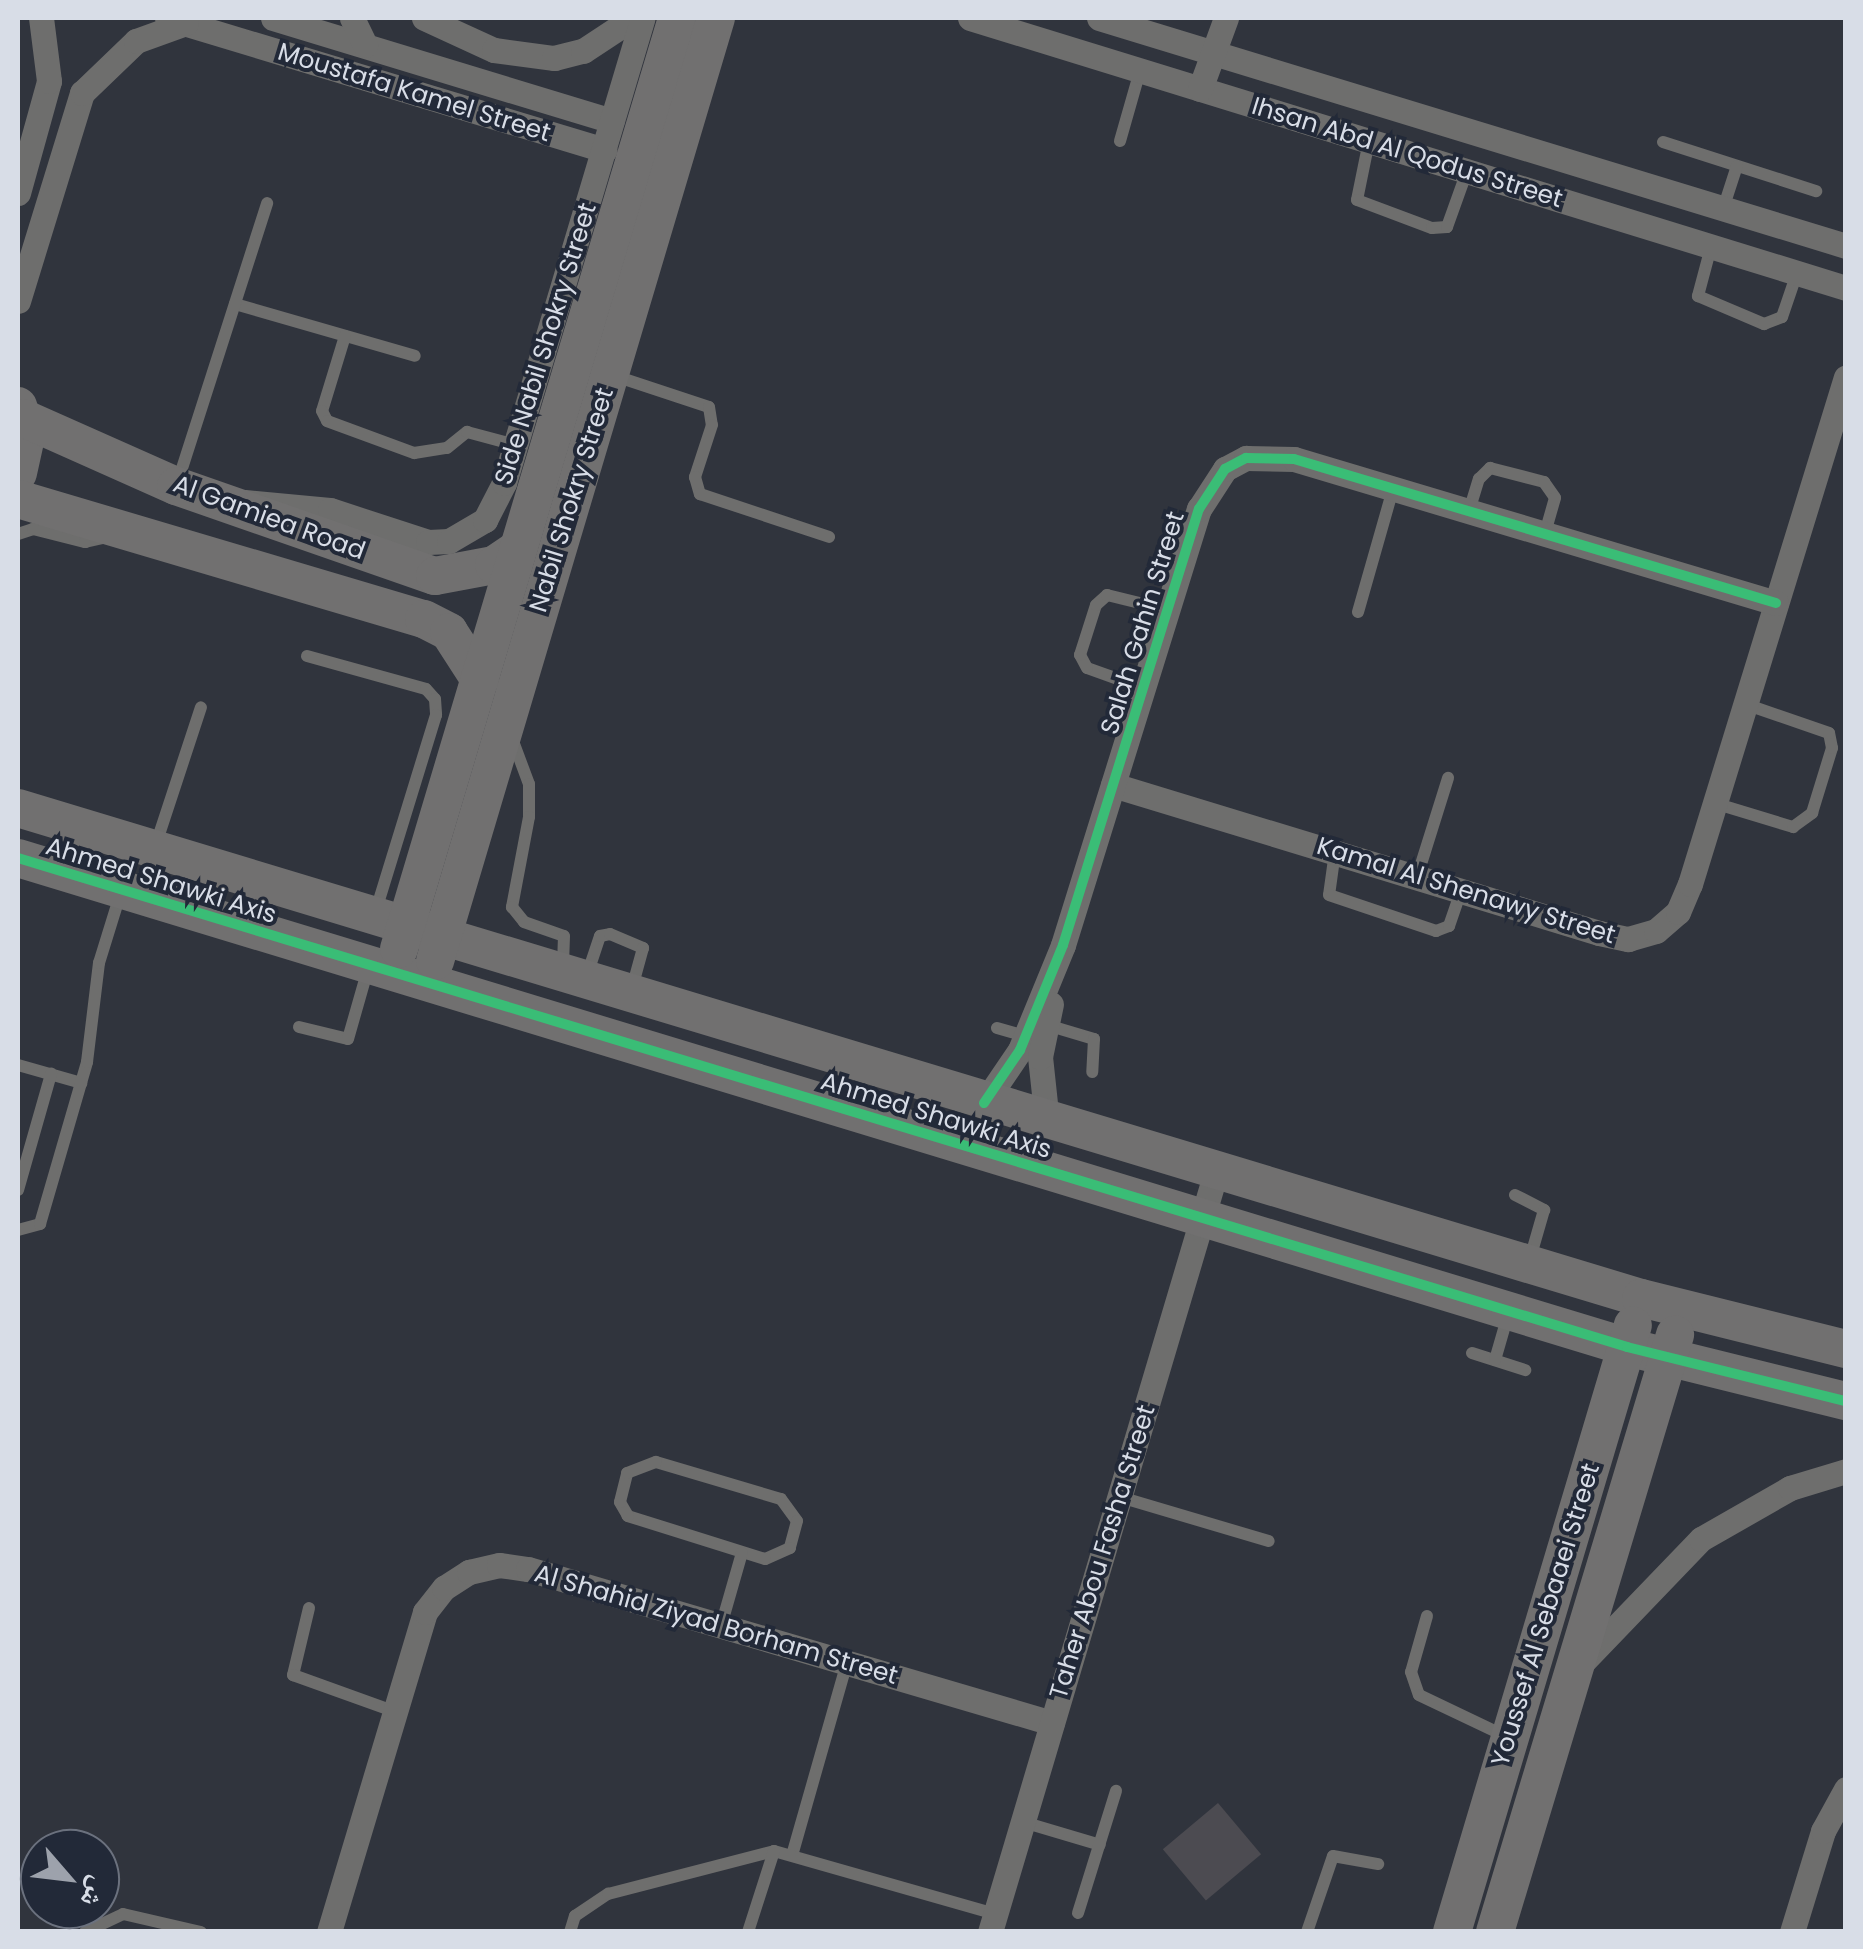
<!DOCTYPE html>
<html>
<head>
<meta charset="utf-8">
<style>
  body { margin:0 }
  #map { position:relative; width:1863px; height:1949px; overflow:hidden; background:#30343d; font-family:Poppins,"Noto Naskh Arabic",sans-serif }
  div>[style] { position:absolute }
  .building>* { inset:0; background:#4c4b51; transform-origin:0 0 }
  .lane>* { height:12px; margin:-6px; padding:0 6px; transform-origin:6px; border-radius:6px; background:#6e6e6d }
  .street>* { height:25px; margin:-12.5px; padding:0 12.5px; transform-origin:12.5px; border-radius:12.5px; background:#6e6e6d }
  .secondary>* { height:38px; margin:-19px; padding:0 19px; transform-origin:19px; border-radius:19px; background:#717070 }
  .cycleway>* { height:10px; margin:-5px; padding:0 5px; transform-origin:5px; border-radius:5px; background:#3abd76 }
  span { translate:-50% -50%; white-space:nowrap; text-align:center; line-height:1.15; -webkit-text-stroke:8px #222938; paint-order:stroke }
  .street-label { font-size:25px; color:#d8dde7 }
  .frame { position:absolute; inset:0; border:20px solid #d8dde7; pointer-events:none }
  .north { position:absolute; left:20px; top:1829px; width:100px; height:100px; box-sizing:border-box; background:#222938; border:2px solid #6b717e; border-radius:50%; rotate:118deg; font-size:28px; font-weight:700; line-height:40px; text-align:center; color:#d8dde7 }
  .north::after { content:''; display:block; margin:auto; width:35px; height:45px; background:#9da2ac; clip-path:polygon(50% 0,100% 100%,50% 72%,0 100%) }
</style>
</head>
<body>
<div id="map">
  <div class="building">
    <i style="left:1218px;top:1803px;width:67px;height:72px;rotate:50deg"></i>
  </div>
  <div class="lane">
    <i style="left:1120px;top:141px;width:73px;rotate:-74.1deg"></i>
    <i style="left:1369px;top:141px;width:60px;rotate:101.5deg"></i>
    <i style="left:1357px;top:200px;width:80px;rotate:20.5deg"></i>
    <i style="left:1432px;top:228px;width:15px;rotate:-4deg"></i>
    <i style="left:1447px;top:227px;width:59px;rotate:-70.3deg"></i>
    <i style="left:1663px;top:142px;width:161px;rotate:17.8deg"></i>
    <i style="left:1723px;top:209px;width:45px;rotate:-72deg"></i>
    <i style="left:1711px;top:247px;width:51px;rotate:104.9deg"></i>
    <i style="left:1698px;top:296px;width:72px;rotate:23deg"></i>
    <i style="left:1764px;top:324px;width:19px;rotate:-21deg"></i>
    <i style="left:1782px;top:317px;width:46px;rotate:-71.2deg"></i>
    <i style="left:235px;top:304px;width:187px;rotate:16.1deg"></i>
    <i style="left:345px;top:336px;width:78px;rotate:107deg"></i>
    <i style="left:322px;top:411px;width:11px;rotate:63deg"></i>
    <i style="left:327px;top:421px;width:93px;rotate:20.2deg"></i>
    <i style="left:414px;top:453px;width:33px;rotate:-9deg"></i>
    <i style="left:447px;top:448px;width:26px;rotate:-39deg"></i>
    <i style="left:467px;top:432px;width:51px;rotate:14.9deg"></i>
    <i style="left:612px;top:375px;width:102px;rotate:18.3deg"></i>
    <i style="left:709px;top:407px;width:18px;rotate:81deg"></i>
    <i style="left:712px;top:425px;width:55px;rotate:108.1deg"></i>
    <i style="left:695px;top:477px;width:18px;rotate:74deg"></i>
    <i style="left:700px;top:494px;width:136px;rotate:18.4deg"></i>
    <i style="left:177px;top:484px;width:295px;rotate:-72.2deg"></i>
    <i style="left:1469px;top:511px;width:34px;rotate:-73deg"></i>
    <i style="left:1479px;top:479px;width:16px;rotate:-45deg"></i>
    <i style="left:1490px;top:468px;width:56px;rotate:14.5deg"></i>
    <i style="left:1544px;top:482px;width:19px;rotate:55deg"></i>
    <i style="left:1555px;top:498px;width:37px;rotate:106deg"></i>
    <i style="left:18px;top:534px;width:16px;rotate:-18deg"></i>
    <i style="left:33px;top:529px;width:54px;rotate:14deg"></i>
    <i style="left:85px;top:542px;width:23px;rotate:-13deg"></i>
    <i style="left:1358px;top:612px;width:128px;rotate:-74.1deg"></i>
    <i style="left:307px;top:656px;width:123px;rotate:15.5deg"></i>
    <i style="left:426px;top:689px;width:13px;rotate:48deg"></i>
    <i style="left:435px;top:699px;width:16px;rotate:86deg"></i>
    <i style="left:436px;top:715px;width:204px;rotate:107.1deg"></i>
    <i style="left:1143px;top:688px;width:59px;rotate:-160.3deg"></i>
    <i style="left:1087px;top:668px;width:15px;rotate:-118deg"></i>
    <i style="left:1080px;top:655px;width:52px;rotate:-72.3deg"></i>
    <i style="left:1096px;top:605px;width:15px;rotate:-42deg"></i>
    <i style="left:1107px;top:595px;width:63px;rotate:13.8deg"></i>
    <i style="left:510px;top:733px;width:54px;rotate:69.6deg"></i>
    <i style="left:529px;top:784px;width:33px;rotate:90deg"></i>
    <i style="left:529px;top:817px;width:92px;rotate:100.7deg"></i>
    <i style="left:512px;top:907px;width:19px;rotate:51deg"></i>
    <i style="left:524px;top:922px;width:42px;rotate:19.3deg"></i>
    <i style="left:564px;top:936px;width:31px;rotate:92deg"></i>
    <i style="left:1714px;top:803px;width:83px;rotate:16.9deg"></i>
    <i style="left:1793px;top:827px;width:24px;rotate:-36deg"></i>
    <i style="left:1812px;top:813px;width:68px;rotate:-72.9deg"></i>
    <i style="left:1832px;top:748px;width:15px;rotate:-101deg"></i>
    <i style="left:1829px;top:733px;width:89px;rotate:-161deg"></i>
    <i style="left:155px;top:847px;width:147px;rotate:-71.8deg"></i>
    <i style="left:1335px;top:852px;width:43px;rotate:97.9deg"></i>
    <i style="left:1329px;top:895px;width:113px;rotate:18.6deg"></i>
    <i style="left:1436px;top:931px;width:14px;rotate:-21deg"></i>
    <i style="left:1449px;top:926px;width:37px;rotate:-71deg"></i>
    <i style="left:1417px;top:877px;width:104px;rotate:-72.6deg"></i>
    <i style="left:587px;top:975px;width:41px;rotate:-71.6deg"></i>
    <i style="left:600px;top:936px;width:10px;rotate:-11deg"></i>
    <i style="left:610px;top:934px;width:36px;rotate:23deg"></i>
    <i style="left:643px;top:948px;width:41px;rotate:105.4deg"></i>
    <i style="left:1047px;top:1025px;width:49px;rotate:16.6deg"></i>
    <i style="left:1094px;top:1039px;width:33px;rotate:93deg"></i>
    <i style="left:299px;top:1027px;width:50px;rotate:13.8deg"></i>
    <i style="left:348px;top:1039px;width:73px;rotate:-74.1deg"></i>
    <i style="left:997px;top:1028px;width:29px;rotate:16deg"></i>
    <i style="left:18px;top:1065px;width:66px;rotate:15.9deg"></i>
    <i style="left:18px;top:1190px;width:121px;rotate:-74.1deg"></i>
    <i style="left:1515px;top:1195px;width:33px;rotate:27deg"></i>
    <i style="left:1544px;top:1210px;width:54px;rotate:106.1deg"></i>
    <i style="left:18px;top:1230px;width:23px;rotate:-15deg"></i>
    <i style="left:40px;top:1224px;width:169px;rotate:-73.8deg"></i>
    <i style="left:87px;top:1062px;width:100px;rotate:-83.1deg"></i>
    <i style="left:99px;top:963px;width:74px;rotate:-72.8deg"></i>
    <i style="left:1472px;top:1353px;width:56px;rotate:17.8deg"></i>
    <i style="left:1495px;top:1360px;width:47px;rotate:-73.9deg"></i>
    <i style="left:656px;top:1462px;width:130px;rotate:16.5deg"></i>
    <i style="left:781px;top:1499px;width:27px;rotate:54deg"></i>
    <i style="left:797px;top:1521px;width:28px;rotate:105deg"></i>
    <i style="left:790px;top:1548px;width:27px;rotate:156deg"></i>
    <i style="left:765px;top:1559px;width:144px;rotate:-162.6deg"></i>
    <i style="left:628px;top:1516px;width:16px;rotate:-120deg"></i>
    <i style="left:620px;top:1502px;width:30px;rotate:-76deg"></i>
    <i style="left:627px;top:1473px;width:31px;rotate:-21deg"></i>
    <i style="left:1120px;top:1497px;width:155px;rotate:16.5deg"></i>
    <i style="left:309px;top:1608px;width:69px;rotate:103.4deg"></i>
    <i style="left:293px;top:1675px;width:109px;rotate:19.8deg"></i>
    <i style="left:1427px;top:1616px;width:58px;rotate:105.9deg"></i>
    <i style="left:1411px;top:1672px;width:24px;rotate:71deg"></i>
    <i style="left:1419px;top:1695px;width:98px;rotate:25.5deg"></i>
    <i style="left:721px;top:1626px;width:76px;rotate:-74deg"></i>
    <i style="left:1023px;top:1822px;width:80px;rotate:16.6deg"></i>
    <i style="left:793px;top:1852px;width:197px;rotate:-74.1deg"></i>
    <i style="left:1078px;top:1913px;width:128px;rotate:-72.7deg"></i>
    <i style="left:85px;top:1932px;width:42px;rotate:-25.3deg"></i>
    <i style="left:123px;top:1914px;width:80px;rotate:13deg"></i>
    <i style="left:570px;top:1932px;width:17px;rotate:-73deg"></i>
    <i style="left:575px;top:1916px;width:40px;rotate:-34deg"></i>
    <i style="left:608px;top:1894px;width:171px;rotate:-14.5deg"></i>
    <i style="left:774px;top:1851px;width:230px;rotate:15.9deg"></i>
    <i style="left:748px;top:1932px;width:85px;rotate:-72.2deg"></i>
    <i style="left:1307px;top:1932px;width:80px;rotate:-71.1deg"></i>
    <i style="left:1333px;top:1856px;width:46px;rotate:10.1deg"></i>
  </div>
  <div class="street">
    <i style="left:167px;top:18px;width:457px;rotate:16.8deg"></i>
    <i style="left:273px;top:18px;width:354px;rotate:16.9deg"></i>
    <i style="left:352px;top:18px;width:30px;rotate:64deg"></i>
    <i style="left:424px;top:18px;width:77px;rotate:24.6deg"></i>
    <i style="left:494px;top:50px;width:61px;rotate:7.6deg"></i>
    <i style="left:554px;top:58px;width:30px;rotate:-14deg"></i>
    <i style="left:583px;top:51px;width:60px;rotate:-33.4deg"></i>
    <i style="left:970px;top:18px;width:917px;rotate:17.13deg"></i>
    <i style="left:1099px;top:18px;width:781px;rotate:16.97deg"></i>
    <i style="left:1200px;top:89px;width:76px;rotate:-69.9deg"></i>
    <i style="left:18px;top:193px;width:116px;rotate:-74.5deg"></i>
    <i style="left:49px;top:81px;width:64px;rotate:-97.2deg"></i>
    <i style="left:18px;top:301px;width:218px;rotate:-72.9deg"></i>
    <i style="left:82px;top:93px;width:75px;rotate:-43.9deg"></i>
    <i style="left:136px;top:41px;width:53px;rotate:-19.8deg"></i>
    <i style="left:245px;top:502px;width:85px;rotate:5.4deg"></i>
    <i style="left:330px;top:510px;width:103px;rotate:18.1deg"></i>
    <i style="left:428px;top:542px;width:21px;rotate:-3deg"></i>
    <i style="left:449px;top:541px;width:42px;rotate:-30.3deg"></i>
    <i style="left:485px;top:520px;width:42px;rotate:-62.8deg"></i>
    <i style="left:504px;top:483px;width:485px;rotate:-73.4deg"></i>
    <i style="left:1113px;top:785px;width:508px;rotate:16.94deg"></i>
    <i style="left:1599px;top:933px;width:30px;rotate:12deg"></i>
    <i style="left:1628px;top:939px;width:29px;rotate:-16deg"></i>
    <i style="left:1656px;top:931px;width:29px;rotate:-41deg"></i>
    <i style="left:1678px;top:912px;width:30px;rotate:-67deg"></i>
    <i style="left:1690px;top:884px;width:530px;rotate:-72.9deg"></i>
    <i style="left:984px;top:1103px;width:64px;rotate:-55.8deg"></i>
    <i style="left:1020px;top:1050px;width:113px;rotate:-67.7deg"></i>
    <i style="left:1063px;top:945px;width:457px;rotate:-72.7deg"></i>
    <i style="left:1199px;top:509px;width:48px;rotate:-57deg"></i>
    <i style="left:1225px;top:469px;width:24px;rotate:-28deg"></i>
    <i style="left:1246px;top:458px;width:48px;rotate:1.2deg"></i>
    <i style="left:1294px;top:459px;width:503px;rotate:16.63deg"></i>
    <i style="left:1047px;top:1122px;width:65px;rotate:-96.1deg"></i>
    <i style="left:1040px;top:1057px;width:54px;rotate:-78.3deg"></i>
    <i style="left:1573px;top:1672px;width:185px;rotate:-46.1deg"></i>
    <i style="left:1701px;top:1539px;width:103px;rotate:-29.8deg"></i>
    <i style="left:1790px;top:1488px;width:59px;rotate:-16.9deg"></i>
    <i style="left:329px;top:1932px;width:334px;rotate:-73.3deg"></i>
    <i style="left:425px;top:1612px;width:31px;rotate:-52deg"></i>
    <i style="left:444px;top:1588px;width:30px;rotate:-33deg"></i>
    <i style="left:469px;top:1572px;width:31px;rotate:-13deg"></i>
    <i style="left:499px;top:1565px;width:29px;rotate:8deg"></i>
    <i style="left:528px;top:1569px;width:546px;rotate:16.38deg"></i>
    <i style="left:990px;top:1932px;width:793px;rotate:-73.44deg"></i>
    <i style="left:1792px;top:1932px;width:106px;rotate:-72.9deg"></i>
    <i style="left:1823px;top:1831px;width:48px;rotate:-61.3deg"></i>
  </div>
  <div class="secondary">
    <i style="left:18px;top:406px;width:28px;rotate:71deg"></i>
    <i style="left:27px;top:432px;width:42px;rotate:102.4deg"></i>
    <i style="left:23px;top:418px;width:167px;rotate:24deg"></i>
    <i style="left:176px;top:486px;width:274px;rotate:19.2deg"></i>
    <i style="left:435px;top:576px;width:60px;rotate:-10.6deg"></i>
    <i style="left:494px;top:565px;width:29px;rotate:-34deg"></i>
    <i style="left:18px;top:499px;width:423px;rotate:16.5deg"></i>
    <i style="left:424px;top:619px;width:28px;rotate:27deg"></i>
    <i style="left:449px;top:632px;width:57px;rotate:57.1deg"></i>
    <i style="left:18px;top:808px;width:1695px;rotate:16.8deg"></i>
    <i style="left:1641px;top:1298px;width:211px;rotate:14deg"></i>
    <i style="left:18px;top:858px;width:1682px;rotate:16.9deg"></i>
    <i style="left:1627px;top:1347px;width:226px;rotate:13.9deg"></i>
    <i style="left:399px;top:949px;width:972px;rotate:-73.37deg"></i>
    <i style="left:435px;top:961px;width:984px;rotate:-73.41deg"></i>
    <i style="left:1452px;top:1932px;width:633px;rotate:-73.4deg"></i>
    <i style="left:1495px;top:1932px;width:624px;rotate:-73.22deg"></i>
  </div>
  <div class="cycleway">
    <i style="left:18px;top:858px;width:1682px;rotate:16.9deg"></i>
    <i style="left:1627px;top:1347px;width:226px;rotate:13.9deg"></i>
    <i style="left:984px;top:1103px;width:64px;rotate:-55.8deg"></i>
    <i style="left:1020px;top:1050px;width:113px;rotate:-67.7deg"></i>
    <i style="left:1063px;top:945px;width:457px;rotate:-72.7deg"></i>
    <i style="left:1199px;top:509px;width:48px;rotate:-57deg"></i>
    <i style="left:1225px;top:469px;width:24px;rotate:-28deg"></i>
    <i style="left:1246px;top:458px;width:48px;rotate:1.2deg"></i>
    <i style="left:1294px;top:459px;width:503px;rotate:16.63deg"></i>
  </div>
  <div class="street-label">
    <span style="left:414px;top:93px;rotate:17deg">Moustafa Kamel Street</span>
    <span style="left:1407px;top:153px;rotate:17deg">Ihsan Abd Al Qodus Street</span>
    <span style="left:546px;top:344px;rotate:-73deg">Side Nabil Shokry Street</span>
    <span style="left:572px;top:500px;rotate:-73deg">Nabil Shokry Street</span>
    <span style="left:269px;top:518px;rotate:20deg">Al Gamiea Road</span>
    <span style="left:1143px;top:623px;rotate:-73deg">Salah Gahin Street</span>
    <span style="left:161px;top:881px;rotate:17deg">Ahmed Shawki Axis</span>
    <span style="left:1466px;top:891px;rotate:17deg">Kamal Al Shenawy Street</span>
    <span style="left:936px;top:1116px;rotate:17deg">Ahmed Shawki Axis</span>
    <span style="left:1103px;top:1552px;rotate:-73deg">Taher Abou Fasha Street</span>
    <span style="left:1546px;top:1615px;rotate:-73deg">Youssef Al Sebaaei Street</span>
    <span style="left:716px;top:1625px;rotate:16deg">Al Shahid Ziyad Borham Street</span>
  </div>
  <div class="frame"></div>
  <div class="north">ش</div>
</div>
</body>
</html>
